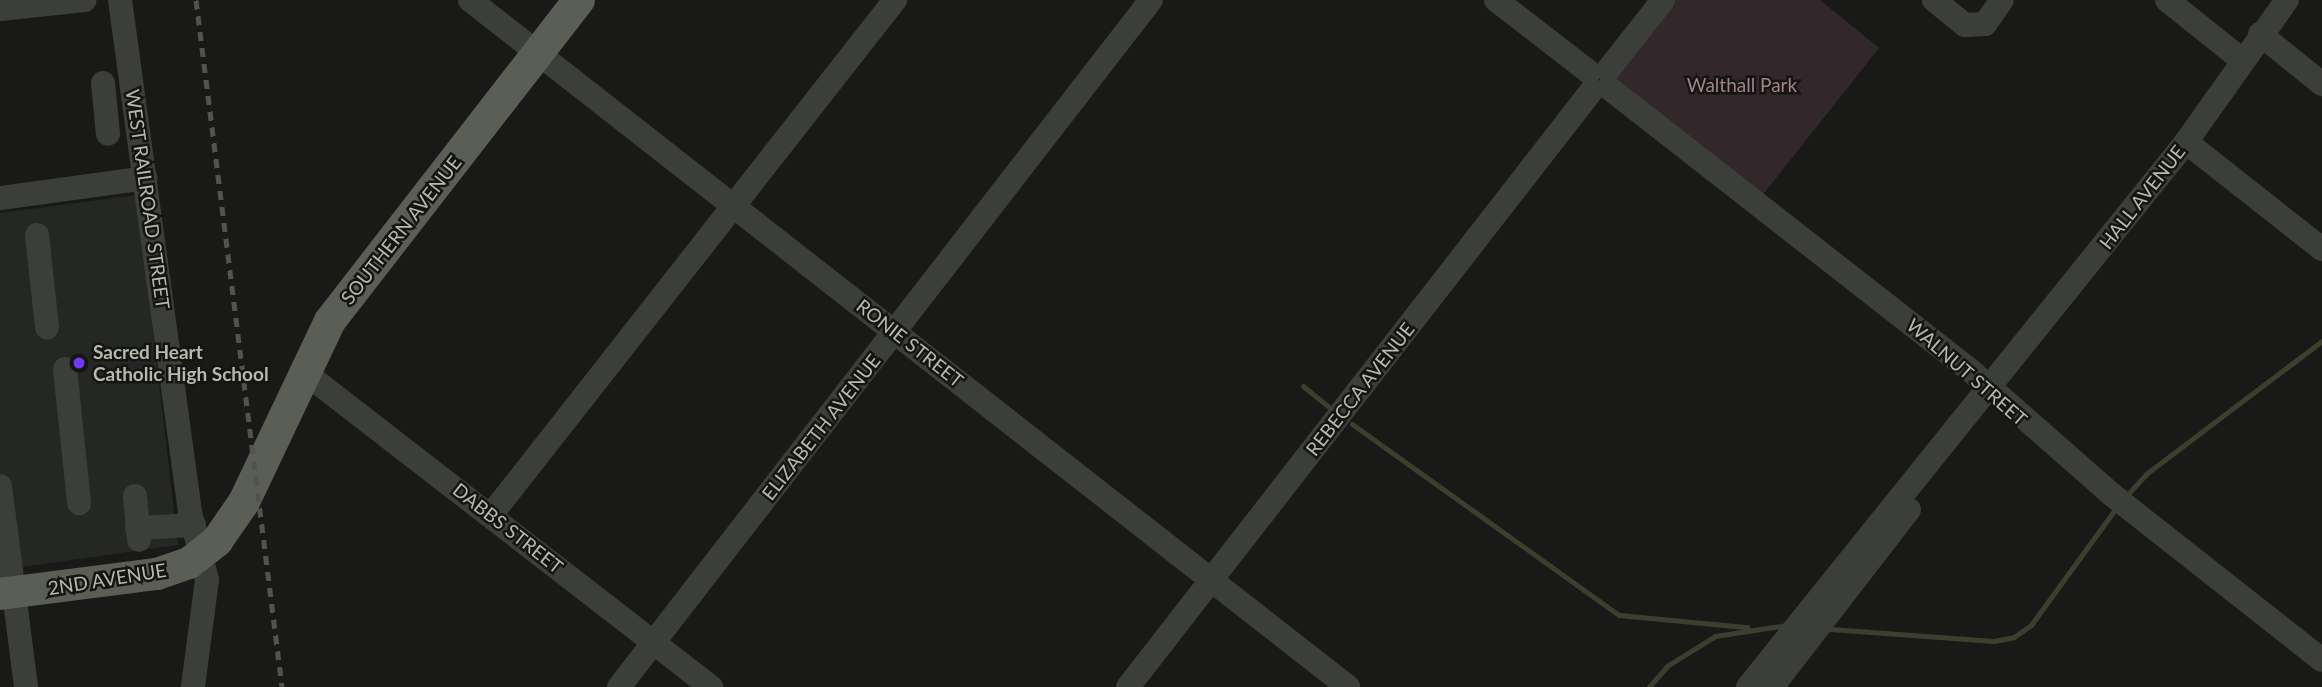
<!DOCTYPE html>
<html>
<head>
<meta charset="utf-8">
<style>
  body { margin:0 }
  #map { position:relative; width:2322px; height:687px; overflow:hidden; background:#191a18; font-family:Lato,sans-serif }
  div>[style] { position:absolute }
  .built>* { inset:0; background:#252724 }
  .green>* { inset:0; background:#32282b }
  .stream>* { height:5px; margin:-2.5px; padding:0 2.5px; transform-origin:2.5px; border-radius:2.5px; background:#3d3f2e }
  .minor>* { height:24px; margin:-12px; padding:0 12px; transform-origin:12px; border-radius:12px; background:#3c3f39 }
  .major>* { height:32px; margin:-16px; padding:0 16px; transform-origin:16px; border-radius:16px; background:#5a5e55 }
  .rail>* { height:5px; margin-top:-2.5px; transform-origin:0; background:repeating-linear-gradient(90deg,#51544c 0 9px,transparent 0 16px) }
  .dots>* { width:19px; height:19px; translate:-50% -50%; box-sizing:border-box; border:4px solid #141513; border-radius:50% }
  span { translate:-50% -50%; white-space:nowrap; text-align:center; line-height:1.15; -webkit-text-stroke:5px #141513; paint-order:stroke }
  .park-label { font-size:19px; color:#a5828c }
  .street-label { font-size:19px; color:#b5baab }
  .poi-label { font-size:19px; color:#b5baab; font-weight:700 }
  .left { translate:0 -50%; text-align:left }
</style>
</head>
<body>
<div id="map">
  <div class="built">
    <i style="clip-path:polygon(137px 195px,178px 545px,0 570px,0 213px)"></i>
  </div>
  <div class="green">
    <i style="clip-path:polygon(1663px 0,1820px 0,1879px 48px,1757px 202px,1609px 88px)"></i>
  </div>
  <div class="stream">
    <i style="left:1303px;top:386px;width:32px;rotate:39deg"></i>
    <i style="left:1352px;top:424px;width:328px;rotate:35.6deg"></i>
    <i style="left:1619px;top:615px;width:129px;rotate:5.4deg"></i>
    <i style="left:2124px;top:498px;width:33px;rotate:-47deg"></i>
    <i style="left:2146px;top:474px;width:221px;rotate:-37.1deg"></i>
    <i style="left:1830px;top:629px;width:164px;rotate:4.2deg"></i>
    <i style="left:1994px;top:641px;width:20px;rotate:-11deg"></i>
    <i style="left:2014px;top:637px;width:21px;rotate:-35deg"></i>
    <i style="left:2031px;top:625px;width:145px;rotate:-54deg"></i>
    <i style="left:1649px;top:687px;width:28px;rotate:-49deg"></i>
    <i style="left:1667px;top:666px;width:57px;rotate:-32deg"></i>
    <i style="left:1715px;top:636px;width:73px;rotate:-8.7deg"></i>
  </div>
  <div class="minor">
    <i style="left:120px;top:0;width:517px;rotate:82.21deg"></i>
    <i style="left:190px;top:512px;width:70px;rotate:76deg"></i>
    <i style="left:207px;top:580px;width:108px;rotate:97.5deg"></i>
    <i style="left:470px;top:0;width:1115px;rotate:38.04deg"></i>
    <i style="left:1496px;top:0;width:118px;rotate:37.7deg"></i>
    <i style="left:1934px;top:0;width:40px;rotate:39deg"></i>
    <i style="left:1965px;top:25px;width:20px;rotate:-3deg"></i>
    <i style="left:1985px;top:24px;width:29px;rotate:-55deg"></i>
    <i style="left:2167px;top:0;width:95px;rotate:38.6deg"></i>
    <i style="left:0;top:9px;width:85px;rotate:-6deg"></i>
    <i style="left:2260px;top:34px;width:80px;rotate:38.9deg"></i>
    <i style="left:1608px;top:70px;width:89px;rotate:-51.8deg"></i>
    <i style="left:103px;top:83px;width:51px;rotate:84.4deg"></i>
    <i style="left:1609px;top:88px;width:458px;rotate:38deg"></i>
    <i style="left:1970px;top:370px;width:188px;rotate:41.3deg"></i>
    <i style="left:2111px;top:494px;width:268px;rotate:38.2deg"></i>
    <i style="left:2186px;top:142px;width:173px;rotate:38.2deg"></i>
    <i style="left:0;top:198px;width:147px;rotate:-7.8deg"></i>
    <i style="left:37px;top:235px;width:93px;rotate:83.8deg"></i>
    <i style="left:65px;top:369px;width:135px;rotate:84deg"></i>
    <i style="left:304px;top:372px;width:515px;rotate:37.74deg"></i>
    <i style="left:0;top:486px;width:203px;rotate:82.6deg"></i>
    <i style="left:135px;top:496px;width:44px;rotate:84.8deg"></i>
    <i style="left:491px;top:515px;width:655px;rotate:-51.89deg"></i>
    <i style="left:137px;top:528px;width:57px;rotate:-3deg"></i>
    <i style="left:619px;top:687px;width:869px;rotate:-52.25deg"></i>
    <i style="left:1128px;top:687px;width:756px;rotate:-52.14deg"></i>
    <i style="left:1748px;top:687px;width:699px;rotate:-51.21deg"></i>
    <i style="left:2186px;top:142px;width:174px;rotate:-54.6deg"></i>
    <i style="left:1772px;top:687px;width:224px;rotate:-52.3deg"></i>
  </div>
  <div class="major">
    <i style="left:0;top:594px;width:158px;rotate:-7.3deg"></i>
    <i style="left:157px;top:574px;width:34px;rotate:-19deg"></i>
    <i style="left:189px;top:563px;width:36px;rotate:-38deg"></i>
    <i style="left:217px;top:541px;width:47px;rotate:-55.3deg"></i>
    <i style="left:244px;top:502px;width:200px;rotate:-64.6deg"></i>
    <i style="left:330px;top:321px;width:406px;rotate:-52.2deg"></i>
  </div>
  <div class="rail">
    <i style="left:196px;top:0;width:692px;rotate:82.86deg"></i>
  </div>
  <div class="dots">
    <i style="left:79px;top:363px;background:#7239f2"></i>
  </div>
  <div class="park-label">
    <span style="left:1742px;top:85px">Walthall Park</span>
  </div>
  <div class="street-label">
    <span style="left:2142px;top:197px;rotate:-52deg">HALL AVENUE</span>
    <span style="left:148px;top:199px;rotate:82deg">WEST RAILROAD STREET</span>
    <span style="left:401px;top:230px;rotate:-52deg">SOUTHERN AVENUE</span>
    <span style="left:910px;top:343px;rotate:38deg">RONIE STREET</span>
    <span style="left:1967px;top:372px;rotate:41deg">WALNUT STREET</span>
    <span style="left:1360px;top:389px;rotate:-52deg">REBECCA AVENUE</span>
    <span style="left:821px;top:427px;rotate:-52deg">ELIZABETH AVENUE</span>
    <span style="left:508px;top:528px;rotate:38deg">DABBS STREET</span>
    <span style="left:107px;top:579px;rotate:-9deg">2ND AVENUE</span>
  </div>
  <div class="poi-label">
    <span class="left" style="left:93px;top:363px">Sacred Heart<br>Catholic High School</span>
  </div>
</div>
</body>
</html>
